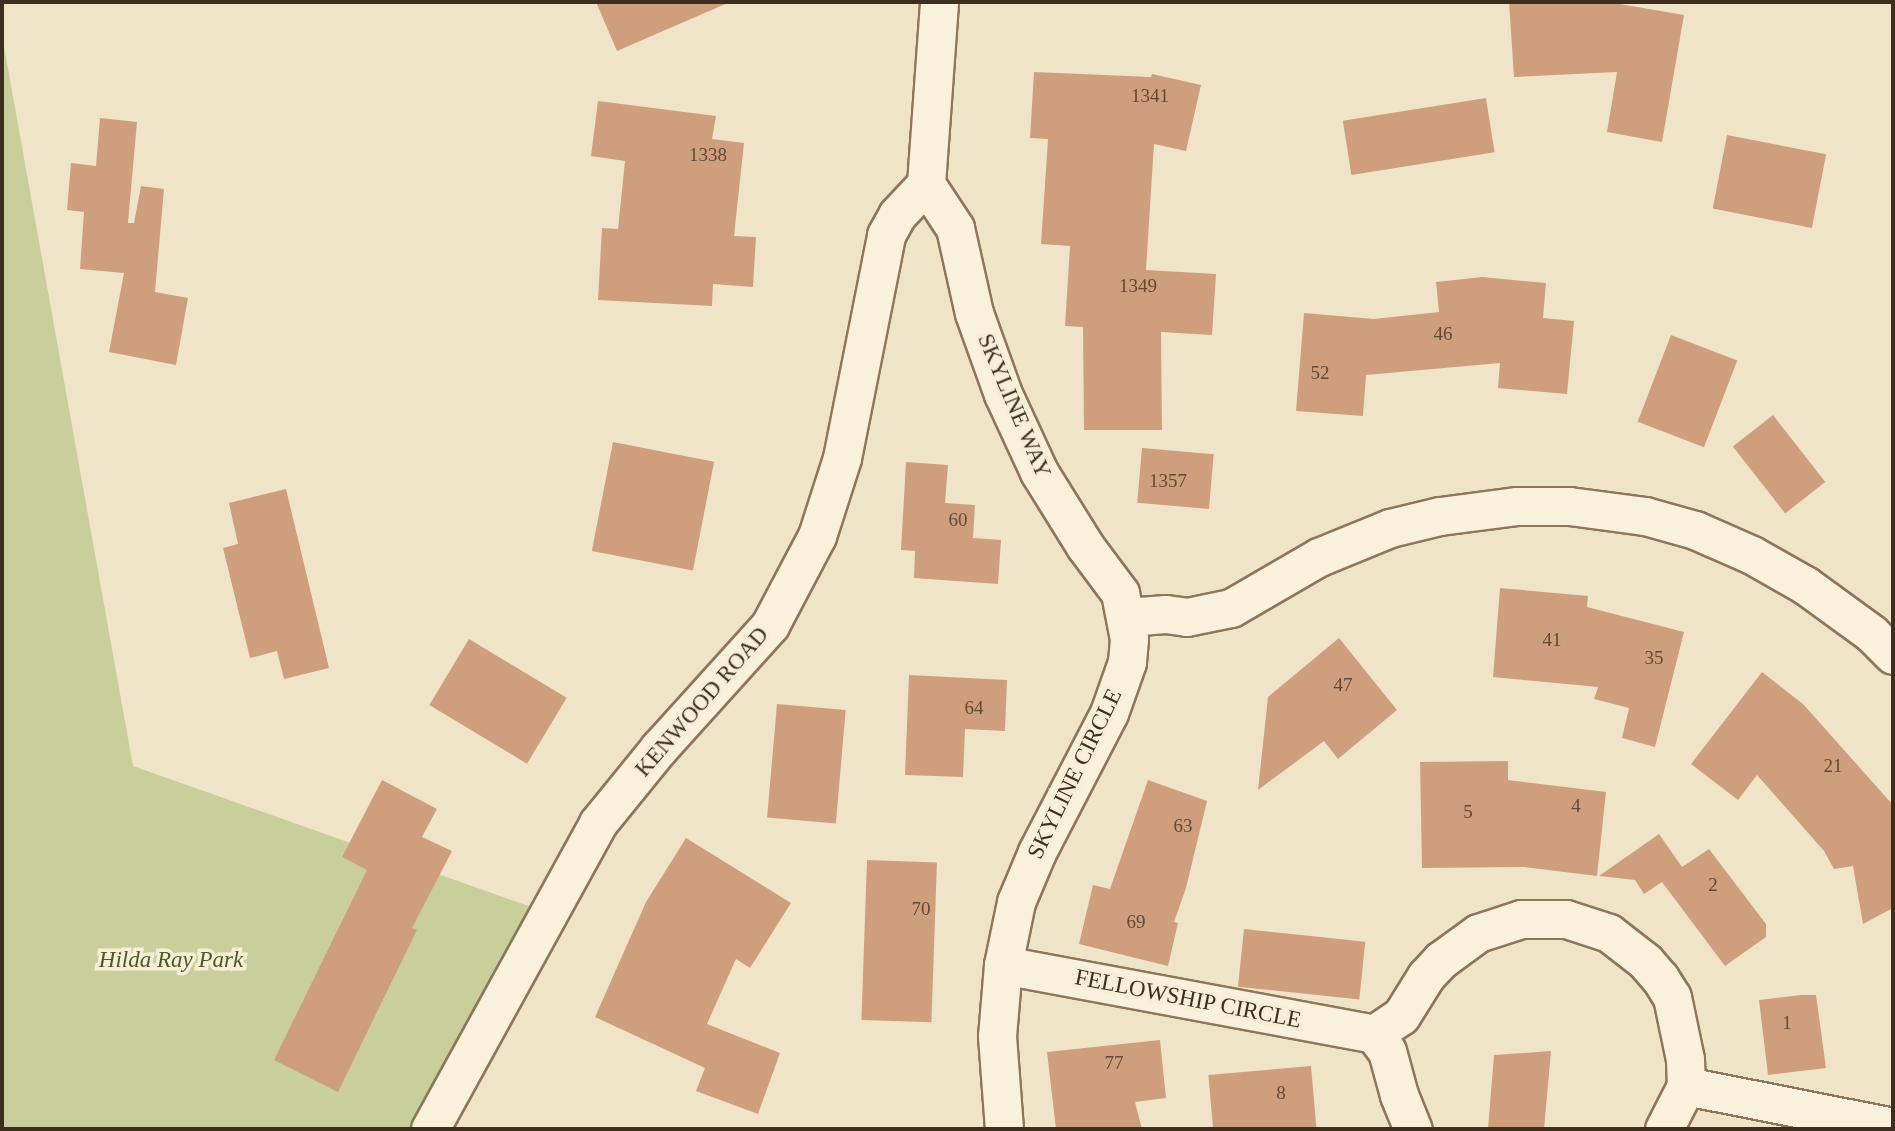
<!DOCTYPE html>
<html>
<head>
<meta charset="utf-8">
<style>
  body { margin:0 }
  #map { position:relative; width:1895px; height:1131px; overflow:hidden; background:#f0e4c8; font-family:Georgia,serif }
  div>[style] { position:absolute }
  .green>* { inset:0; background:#c9cf9b }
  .building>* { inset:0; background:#cf9f7d; transform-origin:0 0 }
  .roads { filter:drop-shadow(2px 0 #8d765c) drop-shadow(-2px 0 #8d765c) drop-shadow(0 2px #8d765c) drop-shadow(0 -2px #8d765c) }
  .street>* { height:37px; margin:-18.5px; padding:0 18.5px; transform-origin:18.5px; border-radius:18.5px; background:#faf1dc }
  span { translate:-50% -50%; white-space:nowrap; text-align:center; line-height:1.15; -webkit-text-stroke:7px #f7eed8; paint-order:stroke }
  .number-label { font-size:19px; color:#624a37 }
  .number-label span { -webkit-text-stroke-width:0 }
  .street-label { font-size:23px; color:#3d2e20 }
  .park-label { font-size:23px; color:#4d5a26; font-style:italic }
  .frame { position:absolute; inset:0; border:4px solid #3d2e20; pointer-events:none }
</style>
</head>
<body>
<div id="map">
  <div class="green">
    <i style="clip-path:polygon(2px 35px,133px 766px,548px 913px,430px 1129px,2px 1129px)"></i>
  </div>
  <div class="building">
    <i style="clip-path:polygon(596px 2px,730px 2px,617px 51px)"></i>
    <i style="clip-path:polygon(1509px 2px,1608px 2px,1684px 15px,1662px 142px,1607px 132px,1617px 72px,1514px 77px)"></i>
    <i style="clip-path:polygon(1034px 72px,1151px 77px,1152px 74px,1201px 85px,1186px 151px,1154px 144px,1146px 270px,1216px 274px,1212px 335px,1161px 332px,1162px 430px,1084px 430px,1083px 327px,1065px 326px,1070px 246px,1041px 244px,1048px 139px,1030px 138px)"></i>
    <i style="left:1486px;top:98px;width:55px;height:145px;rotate:81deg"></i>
    <i style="clip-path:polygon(598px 101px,716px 116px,712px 139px,744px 143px,734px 236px,756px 237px,753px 287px,713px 284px,712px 306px,598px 300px,602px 228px,618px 229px,625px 161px,591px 156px)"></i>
    <i style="clip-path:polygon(100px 118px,137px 122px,128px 223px,134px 223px,141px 186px,164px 189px,155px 292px,188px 298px,176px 365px,109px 352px,124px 273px,80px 269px,84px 212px,67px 210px,71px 163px,96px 166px)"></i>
    <i style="left:1727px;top:135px;width:101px;height:75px;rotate:11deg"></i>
    <i style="clip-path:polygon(1482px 277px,1546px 283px,1543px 318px,1574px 321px,1567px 394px,1498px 388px,1500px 363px,1366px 375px,1363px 416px,1296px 411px,1304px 313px,1374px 319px,1439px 312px,1436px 282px)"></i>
    <i style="left:1671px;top:335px;width:71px;height:93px;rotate:21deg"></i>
    <i style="left:1773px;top:415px;width:85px;height:51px;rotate:52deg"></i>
    <i style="left:613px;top:442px;width:103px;height:111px;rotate:11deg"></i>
    <i style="left:1142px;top:448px;width:72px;height:55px;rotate:5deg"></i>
    <i style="clip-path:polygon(906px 462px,948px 465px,945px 503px,975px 505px,973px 538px,1001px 540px,998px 584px,914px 578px,915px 551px,901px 550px)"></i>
    <i style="clip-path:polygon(286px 489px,329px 668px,284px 679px,277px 651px,250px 658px,223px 548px,238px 544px,229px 503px)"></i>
    <i style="clip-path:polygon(1500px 588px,1588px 596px,1587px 607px,1684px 632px,1655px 747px,1622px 738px,1629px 708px,1594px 699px,1598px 687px,1493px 677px)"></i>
    <i style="clip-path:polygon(1339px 638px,1397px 710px,1338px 759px,1324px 741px,1258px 790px,1268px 697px)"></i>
    <i style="left:469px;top:639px;width:114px;height:77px;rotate:31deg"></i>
    <i style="clip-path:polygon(1762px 672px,1803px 704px,1893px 805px,1893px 908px,1863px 924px,1853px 866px,1834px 869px,1824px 851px,1757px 775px,1738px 800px,1691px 764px)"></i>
    <i style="clip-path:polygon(909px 675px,1007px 680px,1005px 731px,965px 729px,963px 777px,905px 775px)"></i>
    <i style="left:777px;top:704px;width:69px;height:114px;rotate:5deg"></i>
    <i style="clip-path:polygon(1508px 761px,1508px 780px,1606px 792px,1597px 876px,1523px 867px,1422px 868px,1420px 762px)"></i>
    <i style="clip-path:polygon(382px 780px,437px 809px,422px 837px,452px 851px,412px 928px,417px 930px,338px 1092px,274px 1060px,367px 870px,342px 857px)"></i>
    <i style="clip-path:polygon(1148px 780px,1207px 801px,1186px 888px,1174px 922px,1178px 923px,1168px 966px,1079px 944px,1093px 885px,1110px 889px)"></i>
    <i style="clip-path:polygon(1659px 834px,1682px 867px,1709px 849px,1766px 924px,1766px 937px,1725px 966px,1662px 882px,1644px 894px,1635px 880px,1599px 876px)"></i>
    <i style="clip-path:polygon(686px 838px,791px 903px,750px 968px,736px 959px,707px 1024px,780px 1053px,758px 1114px,696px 1091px,705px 1068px,595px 1017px,646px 902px)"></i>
    <i style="left:867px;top:860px;width:70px;height:160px;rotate:2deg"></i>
    <i style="left:1244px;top:929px;width:122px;height:58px;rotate:6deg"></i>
    <i style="clip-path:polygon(1801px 995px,1816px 995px,1826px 1068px,1768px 1075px,1759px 1000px)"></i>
    <i style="clip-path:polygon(1160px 1040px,1166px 1098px,1135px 1102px,1142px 1129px,1056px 1129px,1047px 1052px)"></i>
    <i style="clip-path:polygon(1551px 1051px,1544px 1129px,1488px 1129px,1494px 1055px)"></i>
    <i style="left:1311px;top:1066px;width:63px;height:103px;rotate:85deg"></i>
  </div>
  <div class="roads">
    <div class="street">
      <i style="left:926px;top:184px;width:53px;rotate:56.6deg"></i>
      <i style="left:955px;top:228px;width:87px;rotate:77.4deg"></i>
      <i style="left:974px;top:313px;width:86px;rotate:70.3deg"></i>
      <i style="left:1003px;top:394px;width:86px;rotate:65.2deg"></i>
      <i style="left:1039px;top:472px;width:87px;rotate:58.1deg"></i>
      <i style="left:1085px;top:546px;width:59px;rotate:53.3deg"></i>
      <i style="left:1120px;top:593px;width:47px;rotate:78.9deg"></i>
      <i style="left:1129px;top:639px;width:23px;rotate:95deg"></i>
      <i style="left:1127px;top:662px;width:54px;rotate:109.4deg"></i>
      <i style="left:1109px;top:713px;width:157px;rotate:117.4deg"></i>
      <i style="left:1037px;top:852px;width:54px;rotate:112.8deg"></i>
      <i style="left:1016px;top:902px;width:64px;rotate:101.7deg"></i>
      <i style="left:1003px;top:965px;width:71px;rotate:94.8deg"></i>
      <i style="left:997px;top:1036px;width:93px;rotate:85.7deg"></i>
      <i style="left:1126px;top:617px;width:40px;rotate:-4.3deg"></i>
      <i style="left:1166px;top:614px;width:21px;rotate:8deg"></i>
      <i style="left:1187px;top:617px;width:45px;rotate:-11.6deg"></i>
      <i style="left:1231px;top:608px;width:102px;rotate:-30.1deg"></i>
      <i style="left:1319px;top:557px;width:77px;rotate:-22.2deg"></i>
      <i style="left:1390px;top:528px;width:51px;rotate:-13.5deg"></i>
      <i style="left:1440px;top:516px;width:78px;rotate:-7.4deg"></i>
      <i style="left:1517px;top:506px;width:52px"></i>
      <i style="left:1569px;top:506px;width:77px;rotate:7.5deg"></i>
      <i style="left:1645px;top:516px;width:52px;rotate:15.6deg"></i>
      <i style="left:1695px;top:530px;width:62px;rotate:23.7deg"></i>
      <i style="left:1752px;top:555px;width:61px;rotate:29.5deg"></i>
      <i style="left:1805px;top:585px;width:82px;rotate:36deg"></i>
      <i style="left:1871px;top:633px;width:31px;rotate:45deg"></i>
      <i style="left:1003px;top:965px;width:377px;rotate:10.5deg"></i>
      <i style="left:1374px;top:1034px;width:21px;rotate:53deg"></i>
      <i style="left:1387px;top:1051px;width:46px;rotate:74.7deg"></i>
      <i style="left:1399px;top:1095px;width:37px;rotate:68deg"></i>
      <i style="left:1374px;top:1034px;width:32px;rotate:-34deg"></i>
      <i style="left:1401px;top:1016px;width:47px;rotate:-58deg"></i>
      <i style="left:1426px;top:976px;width:22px;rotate:-47deg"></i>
      <i style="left:1441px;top:960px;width:46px;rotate:-36.1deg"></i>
      <i style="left:1478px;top:933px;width:45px;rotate:-18deg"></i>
      <i style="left:1521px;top:919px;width:45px"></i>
      <i style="left:1566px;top:919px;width:45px;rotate:18deg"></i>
      <i style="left:1609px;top:933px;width:46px;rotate:37.9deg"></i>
      <i style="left:1645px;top:961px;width:23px;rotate:49deg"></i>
      <i style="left:1660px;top:978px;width:22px;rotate:58deg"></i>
      <i style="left:1672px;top:997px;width:63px;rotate:78.2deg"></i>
      <i style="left:1685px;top:1059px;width:27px;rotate:88deg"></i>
      <i style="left:430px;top:1129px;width:349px;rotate:-61.2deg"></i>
      <i style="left:598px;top:823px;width:97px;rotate:-50.9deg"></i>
      <i style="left:659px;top:748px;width:166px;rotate:-47.9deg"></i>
      <i style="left:770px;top:625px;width:101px;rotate:-62.2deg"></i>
      <i style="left:817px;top:536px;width:82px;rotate:-72.2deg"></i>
      <i style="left:842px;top:458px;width:227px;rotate:-78.8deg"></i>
      <i style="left:886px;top:235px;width:23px;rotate:-61deg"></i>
      <i style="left:897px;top:215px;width:42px;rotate:-46.9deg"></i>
      <i style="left:926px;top:184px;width:182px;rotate:-85.9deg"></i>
      <i style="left:1664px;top:1129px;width:48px;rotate:-62.9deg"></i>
      <i style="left:1686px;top:1086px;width:211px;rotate:11.2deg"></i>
    </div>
  </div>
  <div class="number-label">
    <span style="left:1150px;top:96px">1341</span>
    <span style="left:708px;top:155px">1338</span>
    <span style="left:1138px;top:286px">1349</span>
    <span style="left:1443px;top:334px">46</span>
    <span style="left:1320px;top:373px">52</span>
    <span style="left:1168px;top:481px">1357</span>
    <span style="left:958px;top:520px">60</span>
    <span style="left:1552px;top:640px">41</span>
    <span style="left:1654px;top:658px">35</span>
    <span style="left:1343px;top:685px">47</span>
    <span style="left:974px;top:708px">64</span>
    <span style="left:1833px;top:766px">21</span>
    <span style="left:1576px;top:806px">4</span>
    <span style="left:1468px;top:812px">5</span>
    <span style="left:1183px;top:826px">63</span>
    <span style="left:1713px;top:885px">2</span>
    <span style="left:921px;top:909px">70</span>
    <span style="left:1136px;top:922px">69</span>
    <span style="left:1787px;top:1023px">1</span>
    <span style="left:1114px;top:1063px">77</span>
    <span style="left:1281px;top:1093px">8</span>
  </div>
  <div class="street-label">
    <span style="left:1014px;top:406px;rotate:67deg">SKYLINE WAY</span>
    <span style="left:702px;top:702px;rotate:-49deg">KENWOOD ROAD</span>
    <span style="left:1075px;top:774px;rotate:-64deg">SKYLINE CIRCLE</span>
    <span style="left:1188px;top:999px;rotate:11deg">FELLOWSHIP CIRCLE</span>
  </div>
  <div class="park-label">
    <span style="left:171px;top:960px">Hilda Ray Park</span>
  </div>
  <div class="frame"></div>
</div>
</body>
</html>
